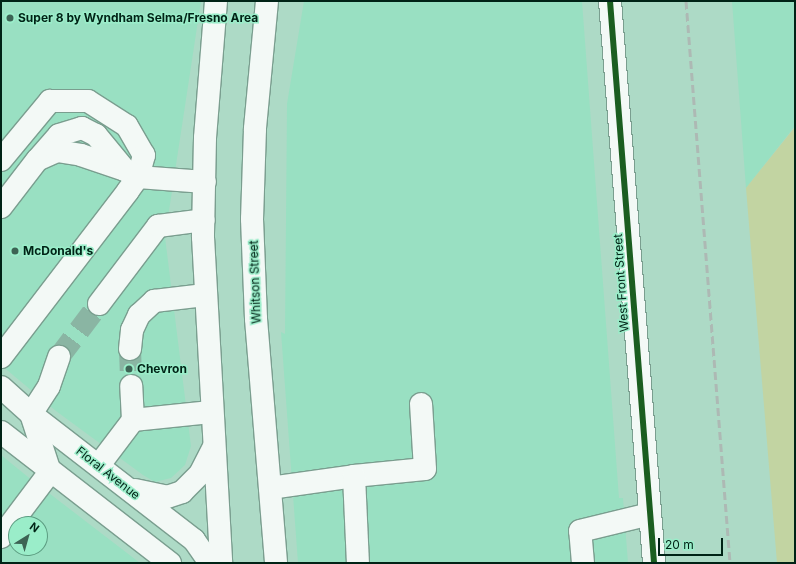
<!DOCTYPE html>
<html>
<head>
<meta charset="utf-8">
<style>
  body { margin:0 }
  #map { position:relative; width:796px; height:564px; overflow:hidden; background:#addac6; font-family:Inter,sans-serif }
  div>[style] { position:absolute }
  .built>* { inset:0; background:#99e0c2 }
  .green>* { inset:0; background:#c2d4a2 }
  .minor-tunnel>* { height:22px; margin-top:-11px; transform-origin:0; background:repeating-linear-gradient(90deg,#8ab5a3 0 22px,transparent 0 33px) }
  .roads { filter:drop-shadow(1px 0 #7a9e8f) drop-shadow(-1px 0 #7a9e8f) drop-shadow(0 1px #7a9e8f) drop-shadow(0 -1px #7a9e8f) }
  .minor>* { height:22px; margin:-11px; padding:0 11px; transform-origin:11px; border-radius:11px; background:#f3f9f6 }
  .major>* { height:22px; margin:-11px; padding:0 11px; transform-origin:11px; border-radius:11px; background:#f3f9f6 }
  .rail>* { height:3px; margin-top:-1.5px; transform-origin:0; background:repeating-linear-gradient(90deg,#adb9b4 0 8px,transparent 0 12px) }
  .cycleway>* { height:6px; margin:-3px; padding:0 3px; transform-origin:3px; border-radius:3px; background:#1b5e20 }
  .dots>* { width:11px; height:11px; translate:-50% -50%; box-sizing:border-box; border:2px solid #9aedc9; border-radius:50% }
  span { translate:-50% -50%; white-space:nowrap; text-align:center; line-height:1.15; -webkit-text-stroke:3px #9aedc9; paint-order:stroke }
  .poi-label { font-size:12px; color:#002316; font-weight:700 }
  .left { translate:0 -50%; text-align:left }
  .street-label { font-size:12px; color:#002316 }
  .frame { position:absolute; inset:0; border:2px solid #002316; pointer-events:none }
  .north { position:absolute; left:8px; top:516px; width:40px; height:40px; box-sizing:border-box; background:#9aedc9; border:1px solid #5c9c81; border-radius:50%; rotate:37deg; font-size:11px; font-weight:700; line-height:16px; text-align:center; color:#002316 }
  .north::after { content:''; display:block; margin:auto; width:14px; height:18px; background:#3d6354; clip-path:polygon(50% 0,100% 100%,50% 72%,0 100%) }
  .scale { position:absolute; left:658px; top:538px; width:65px; height:18px; box-sizing:border-box; border:2px solid #002316; border-top:0; padding-left:5px; font-size:12px; line-height:14px; white-space:nowrap; color:#002316; -webkit-text-stroke:3px #9aedc9; paint-order:stroke }
</style>
</head>
<body>
<div id="map">
  <div class="built">
    <i style="clip-path:polygon(1px 1px,201px 1px,165px 237px,191px 446px,185px 465px,171px 478px,155px 482px,143px 475px,56px 411px,1px 365px)"></i>
    <i style="clip-path:polygon(304px 1px,582px 1px,619px 498px,623px 498px,628px 563px,298px 563px,281px 332px,285px 334px,287px 104px)"></i>
    <i style="clip-path:polygon(732px 1px,795px 1px,795px 126px,746px 188px)"></i>
    <i style="clip-path:polygon(evenodd,1px 455px,28px 477px,140px 563px,1px 563px,1px 455px,16px 524px,40px 524px,40px 548px,16px 548px,16px 524px)"></i>
  </div>
  <div class="green">
    <i style="clip-path:polygon(795px 127px,795px 563px,777px 563px,746px 188px)"></i>
  </div>
  <div class="minor-tunnel">
    <i style="left:130px;top:349px;width:37px;rotate:88deg"></i>
    <i style="left:59px;top:357px;width:66px;rotate:-53deg"></i>
  </div>
  <div class="roads">
    <div class="minor">
      <i style="left:610px;top:1px;width:564px;rotate:85.52deg"></i>
      <i style="left:39px;top:158px;width:30px;rotate:-49deg"></i>
      <i style="left:59px;top:135px;width:24px;rotate:-17deg"></i>
      <i style="left:82px;top:128px;width:16px;rotate:27deg"></i>
      <i style="left:96px;top:135px;width:45px;rotate:50.4deg"></i>
      <i style="left:1px;top:160px;width:77px;rotate:-50.3deg"></i>
      <i style="left:50px;top:101px;width:38px"></i>
      <i style="left:88px;top:101px;width:46px;rotate:32.7deg"></i>
      <i style="left:127px;top:126px;width:34px;rotate:60deg"></i>
      <i style="left:144px;top:155px;width:23px;rotate:105deg"></i>
      <i style="left:138px;top:177px;width:17px;rotate:126deg"></i>
      <i style="left:128px;top:191px;width:209px;rotate:127.4deg"></i>
      <i style="left:1px;top:207px;width:59px;rotate:-52.5deg"></i>
      <i style="left:37px;top:160px;width:22px;rotate:-24deg"></i>
      <i style="left:57px;top:151px;width:24px;rotate:9deg"></i>
      <i style="left:81px;top:155px;width:46px;rotate:18.8deg"></i>
      <i style="left:125px;top:170px;width:15px;rotate:28deg"></i>
      <i style="left:138px;top:177px;width:67px;rotate:4.3deg"></i>
      <i style="left:99px;top:304px;width:98px;rotate:-52.9deg"></i>
      <i style="left:158px;top:226px;width:46px;rotate:-7.4deg"></i>
      <i style="left:130px;top:349px;width:19px;rotate:-84deg"></i>
      <i style="left:132px;top:330px;width:17px;rotate:-65deg"></i>
      <i style="left:139px;top:315px;width:21px;rotate:-43deg"></i>
      <i style="left:154px;top:301px;width:51px;rotate:-6.7deg"></i>
      <i style="left:133px;top:420px;width:78px;rotate:-5.9deg"></i>
      <i style="left:99px;top:465px;width:56px;rotate:-52.9deg"></i>
      <i style="left:133px;top:420px;width:34px;rotate:-93deg"></i>
      <i style="left:354px;top:476px;width:71px;rotate:-5.6deg"></i>
      <i style="left:425px;top:469px;width:65px;rotate:-93.5deg"></i>
      <i style="left:270px;top:488px;width:85px;rotate:-8.1deg"></i>
      <i style="left:354px;top:476px;width:87px;rotate:87.4deg"></i>
      <i style="left:1px;top:537px;width:81px;rotate:-53deg"></i>
      <i style="left:50px;top:472px;width:61px;rotate:-108.1deg"></i>
      <i style="left:31px;top:414px;width:33px;rotate:-57deg"></i>
      <i style="left:49px;top:386px;width:31px;rotate:-71deg"></i>
      <i style="left:583px;top:563px;width:32px;rotate:-95deg"></i>
      <i style="left:580px;top:531px;width:72px;rotate:-13.7deg"></i>
    </div>
    <div class="major">
      <i style="left:216px;top:1px;width:137px;rotate:94.6deg"></i>
      <i style="left:205px;top:138px;width:99px;rotate:91.2deg"></i>
      <i style="left:203px;top:237px;width:326px;rotate:86.8deg"></i>
      <i style="left:267px;top:1px;width:129px;rotate:95.4deg"></i>
      <i style="left:255px;top:129px;width:90px;rotate:91.9deg"></i>
      <i style="left:252px;top:219px;width:100px;rotate:87.7deg"></i>
      <i style="left:256px;top:319px;width:245px;rotate:85.3deg"></i>
      <i style="left:1px;top:387px;width:40px;rotate:42deg"></i>
      <i style="left:31px;top:414px;width:206px;rotate:37.7deg"></i>
      <i style="left:194px;top:540px;width:28px;rotate:55deg"></i>
      <i style="left:1px;top:432px;width:214px;rotate:37.8deg"></i>
      <i style="left:135px;top:490px;width:33px;rotate:12deg"></i>
      <i style="left:167px;top:497px;width:16px;rotate:-18deg"></i>
      <i style="left:182px;top:492px;width:25px;rotate:-45deg"></i>
      <i style="left:200px;top:474px;width:29px;rotate:-63deg"></i>
    </div>
  </div>
  <div class="rail">
    <i style="left:686px;top:1px;width:564px;rotate:85.52deg"></i>
  </div>
  <div class="cycleway">
    <i style="left:610px;top:1px;width:564px;rotate:85.52deg"></i>
  </div>
  <div class="dots">
    <i style="left:10px;top:18px;background:#3d6354"></i>
    <i style="left:15px;top:251px;background:#3d6354"></i>
    <i style="left:129px;top:369px;background:#3d6354"></i>
  </div>
  <div class="poi-label">
    <span class="left" style="left:18px;top:18px">Super 8 by Wyndham Selma/Fresno Area</span>
    <span class="left" style="left:23px;top:251px">McDonald's</span>
    <span class="left" style="left:137px;top:369px">Chevron</span>
  </div>
  <div class="street-label">
    <span style="left:255px;top:282px;rotate:-92deg">Whitson Street</span>
    <span style="left:621px;top:283px;rotate:-94deg">West Front Street</span>
    <span style="left:108px;top:473px;rotate:38deg">Floral Avenue</span>
  </div>
  <div class="frame"></div>
  <div class="north">N</div>
  <div class="scale">20 m</div>
</div>
</body>
</html>
